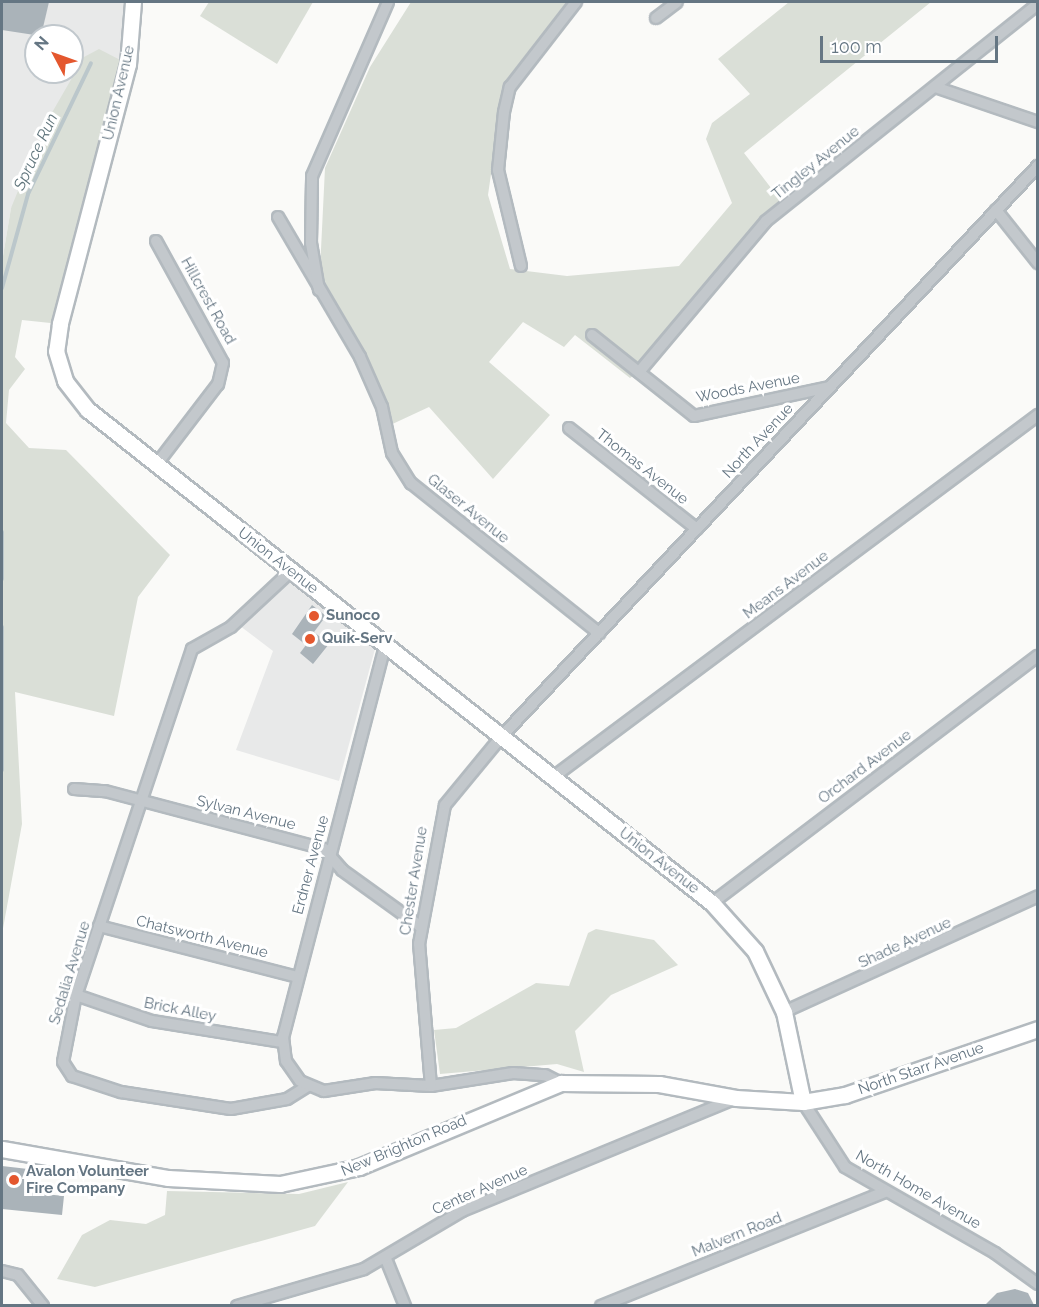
<!DOCTYPE html>
<html>
<head>
<meta charset="utf-8">
<style>
  body { margin:0 }
  #map { position:relative; width:1039px; height:1307px; overflow:hidden; background:#fafaf8; font-family:Raleway,sans-serif }
  div>[style] { position:absolute }
  .built>* { inset:0; background:#e8e9e9 }
  .green>* { inset:0; background:#dadfd7 }
  .stream>* { height:4px; margin:-2px; padding:0 2px; transform-origin:2px; border-radius:2px; background:#bbc7cb }
  .building>* { inset:0; background:#aab3b9 }
  .roads { filter:drop-shadow(2px 0 #b3babf) drop-shadow(-2px 0 #b3babf) drop-shadow(0 2px #b3babf) drop-shadow(0 -2px #b3babf) }
  .street>* { height:10px; margin:-5px; padding:0 5px; transform-origin:5px; border-radius:5px; background:#c3c8cc }
  .secondary>* { height:15px; margin:-7.5px; padding:0 7.5px; transform-origin:7.5px; border-radius:7.5px; background:#fff }
  .dots>* { width:16px; height:16px; translate:-50% -50%; box-sizing:border-box; border:3px solid #fff; border-radius:50% }
  span { translate:-50% -50%; white-space:nowrap; text-align:center; line-height:1.15; -webkit-text-stroke:6px #fff; paint-order:stroke }
  .street-label { font-size:15px; color:#657683 }
  .poi-label { font-size:15px; color:#657683; font-weight:700 }
  .left { translate:0 -50%; text-align:left }
  .water-label { font-size:16px; color:#60757c; font-style:italic }
  .frame { position:absolute; inset:0; border:3px solid #657683; pointer-events:none }
  .north { position:absolute; left:24px; top:24px; width:60px; height:60px; box-sizing:border-box; background:#fff; border:2px solid #c1c8cd; border-radius:50%; rotate:311deg; font-size:16px; font-weight:700; line-height:24px; text-align:center; color:#657683 }
  .north::after { content:''; display:block; margin:auto; width:21px; height:27px; background:#e4572e; clip-path:polygon(50% 0,100% 100%,50% 72%,0 100%) }
  .scale { position:absolute; left:820px; top:36px; width:178px; height:27px; box-sizing:border-box; border:3px solid #657683; border-top:0; padding-left:8px; font-size:18px; line-height:21px; white-space:nowrap; color:#657683; -webkit-text-stroke:4px #fff; paint-order:stroke }
</style>
</head>
<body>
<div id="map">
  <div class="built">
    <i style="clip-path:polygon(evenodd,2px 2px,133px 2px,128px 64px,11px 208px,2px 262px,2px 2px,36px 36px,72px 36px,72px 72px,36px 72px,36px 36px)"></i>
    <i style="clip-path:polygon(288px 580px,375px 649px,339px 781px,236px 750px,273px 651px,240px 626px)"></i>
  </div>
  <div class="green">
    <i style="clip-path:polygon(209px 2px,313px 2px,277px 64px,200px 16px)"></i>
    <i style="clip-path:polygon(411px 2px,576px 2px,503px 90px,488px 195px,510px 269px,567px 276px,679px 266px,732px 203px,706px 139px,712px 123px,750px 94px,718px 59px,789px 2px,931px 2px,744px 153px,785px 206px,639px 372px,630px 378px,575px 335px,564px 347px,523px 322px,489px 362px,550px 415px,493px 479px,429px 407px,386px 427px,382px 407px,319px 290px,325px 168px,370px 67px)"></i>
    <i style="clip-path:polygon(99px 49px,128px 64px,60px 324px,22px 320px,15px 357px,25px 369px,9px 390px,6px 423px,29px 448px,66px 450px,170px 555px,138px 597px,114px 716px,15px 692px,22px 824px,2px 934px,2px 262px,11px 208px,46px 123px,84px 57px)"></i>
    <i style="clip-path:polygon(596px 929px,654px 940px,678px 965px,611px 995px,575px 1031px,584px 1072px,557px 1064px,440px 1074px,434px 1030px,456px 1028px,536px 983px,569px 986px,588px 933px)"></i>
    <i style="clip-path:polygon(348px 1182px,315px 1226px,95px 1287px,57px 1279px,82px 1235px,110px 1220px,146px 1224px,165px 1215px,167px 1191px,299px 1194px)"></i>
  </div>
  <div class="stream">
    <i style="left:2px;top:288px;width:98px;rotate:-74.5deg"></i>
    <i style="left:28px;top:194px;width:145px;rotate:-64.3deg"></i>
    <i style="left:2px;top:532px;width:47px;rotate:90deg"></i>
    <i style="left:2px;top:627px;width:143px;rotate:90deg"></i>
  </div>
  <div class="building">
    <i style="clip-path:polygon(2px 2px,49px 2px,41px 36px,2px 30px)"></i>
    <i style="clip-path:polygon(312px 605px,326px 616px,314px 632px,329px 644px,313px 664px,300px 653px,306px 645px,292px 634px)"></i>
    <i style="clip-path:polygon(2px 1166px,28px 1169px,25px 1192px,64px 1196px,62px 1215px,2px 1209px)"></i>
    <i style="clip-path:polygon(1015px 1289px,1028px 1293px,1034px 1305px,985px 1305px,997px 1293px)"></i>
  </div>
  <div class="roads">
    <div class="street">
      <i style="left:656px;top:18px;width:26px;rotate:-37deg"></i>
      <i style="left:935px;top:87px;width:109px;rotate:18.8deg"></i>
      <i style="left:996px;top:210px;width:68px;rotate:51.6deg"></i>
      <i style="left:278px;top:217px;width:162px;rotate:59.6deg"></i>
      <i style="left:360px;top:357px;width:55px;rotate:66.3deg"></i>
      <i style="left:382px;top:407px;width:47px;rotate:77.7deg"></i>
      <i style="left:392px;top:453px;width:36px;rotate:58deg"></i>
      <i style="left:411px;top:483px;width:241px;rotate:38.6deg"></i>
      <i style="left:156px;top:241px;width:139px;rotate:61.2deg"></i>
      <i style="left:223px;top:363px;width:22px;rotate:103deg"></i>
      <i style="left:218px;top:384px;width:102px;rotate:127.4deg"></i>
      <i style="left:521px;top:266px;width:99px;rotate:-103.5deg"></i>
      <i style="left:498px;top:170px;width:58px;rotate:-84.1deg"></i>
      <i style="left:504px;top:112px;width:26px;rotate:-77deg"></i>
      <i style="left:510px;top:87px;width:108px;rotate:-52.2deg"></i>
      <i style="left:319px;top:290px;width:48px;rotate:-99.7deg"></i>
      <i style="left:311px;top:243px;width:67px;rotate:-89.1deg"></i>
      <i style="left:312px;top:176px;width:190px;rotate:-66.4deg"></i>
      <i style="left:592px;top:335px;width:130px;rotate:38.5deg"></i>
      <i style="left:694px;top:416px;width:138px;rotate:-12.1deg"></i>
      <i style="left:639px;top:372px;width:197px;rotate:-49.9deg"></i>
      <i style="left:766px;top:221px;width:348px;rotate:-38.6deg"></i>
      <i style="left:569px;top:428px;width:163px;rotate:38.3deg"></i>
      <i style="left:291px;top:571px;width:82px;rotate:137deg"></i>
      <i style="left:231px;top:627px;width:45px;rotate:150.6deg"></i>
      <i style="left:192px;top:649px;width:365px;rotate:108.5deg"></i>
      <i style="left:76px;top:995px;width:68px;rotate:101deg"></i>
      <i style="left:63px;top:1062px;width:17px;rotate:57deg"></i>
      <i style="left:72px;top:1076px;width:52px;rotate:18.1deg"></i>
      <i style="left:121px;top:1092px;width:111px;rotate:8.8deg"></i>
      <i style="left:231px;top:1109px;width:57px;rotate:-10.1deg"></i>
      <i style="left:287px;top:1099px;width:25px;rotate:-32deg"></i>
      <i style="left:385px;top:646px;width:404px;rotate:104.6deg"></i>
      <i style="left:283px;top:1037px;width:24px;rotate:83deg"></i>
      <i style="left:286px;top:1061px;width:24px;rotate:55deg"></i>
      <i style="left:300px;top:1081px;width:26px;rotate:23deg"></i>
      <i style="left:324px;top:1091px;width:52px;rotate:-8.9deg"></i>
      <i style="left:375px;top:1083px;width:56px;rotate:3.1deg"></i>
      <i style="left:431px;top:1086px;width:83px;rotate:-9deg"></i>
      <i style="left:513px;top:1073px;width:32px;rotate:4deg"></i>
      <i style="left:545px;top:1075px;width:18px;rotate:27deg"></i>
      <i style="left:552px;top:778px;width:607px;rotate:-36.76deg"></i>
      <i style="left:74px;top:789px;width:31px;rotate:4deg"></i>
      <i style="left:105px;top:791px;width:227px;rotate:14.8deg"></i>
      <i style="left:324px;top:849px;width:28px;rotate:49deg"></i>
      <i style="left:342px;top:870px;width:97px;rotate:35.8deg"></i>
      <i style="left:712px;top:903px;width:409px;rotate:-37.2deg"></i>
      <i style="left:99px;top:926px;width:205px;rotate:14.4deg"></i>
      <i style="left:76px;top:995px;width:80px;rotate:18.9deg"></i>
      <i style="left:152px;top:1021px;width:132px;rotate:9.2deg"></i>
      <i style="left:784px;top:1012px;width:279px;rotate:-24.5deg"></i>
      <i style="left:431px;top:1086px;width:143px;rotate:-94.8deg"></i>
      <i style="left:419px;top:944px;width:141px;rotate:-79.4deg"></i>
      <i style="left:445px;top:805px;width:88px;rotate:-50.5deg"></i>
      <i style="left:501px;top:737px;width:784px;rotate:-46.76deg"></i>
      <i style="left:803px;top:1102px;width:77px;rotate:57.1deg"></i>
      <i style="left:845px;top:1167px;width:173px;rotate:29.8deg"></i>
      <i style="left:995px;top:1253px;width:53px;rotate:35.8deg"></i>
      <i style="left:386px;top:1259px;width:51px;rotate:68deg"></i>
      <i style="left:2px;top:1271px;width:16px;rotate:14deg"></i>
      <i style="left:18px;top:1275px;width:40px;rotate:51deg"></i>
      <i style="left:237px;top:1306px;width:132px;rotate:-16.2deg"></i>
      <i style="left:364px;top:1269px;width:114px;rotate:-30.6deg"></i>
      <i style="left:462px;top:1211px;width:296px;rotate:-22.4deg"></i>
      <i style="left:601px;top:1306px;width:306px;rotate:-21.9deg"></i>
    </div>
    <div class="secondary">
      <i style="left:133px;top:2px;width:62px;rotate:94.6deg"></i>
      <i style="left:128px;top:64px;width:269px;rotate:104.7deg"></i>
      <i style="left:60px;top:324px;width:27px;rotate:98deg"></i>
      <i style="left:56px;top:351px;width:31px;rotate:73deg"></i>
      <i style="left:65px;top:381px;width:37px;rotate:52deg"></i>
      <i style="left:88px;top:410px;width:795px;rotate:38.31deg"></i>
      <i style="left:712px;top:903px;width:64px;rotate:48.1deg"></i>
      <i style="left:755px;top:951px;width:68px;rotate:64.6deg"></i>
      <i style="left:784px;top:1012px;width:92px;rotate:78.1deg"></i>
      <i style="left:2px;top:1149px;width:169px;rotate:9.9deg"></i>
      <i style="left:168px;top:1178px;width:112px;rotate:3.1deg"></i>
      <i style="left:280px;top:1184px;width:81px;rotate:-12.1deg"></i>
      <i style="left:359px;top:1167px;width:219px;rotate:-22.6deg"></i>
      <i style="left:561px;top:1083px;width:98px;rotate:0.6deg"></i>
      <i style="left:659px;top:1084px;width:78px;rotate:10.3deg"></i>
      <i style="left:736px;top:1098px;width:67px;rotate:3.4deg"></i>
      <i style="left:803px;top:1102px;width:43px;rotate:-9.5deg"></i>
      <i style="left:845px;top:1095px;width:204px;rotate:-18.9deg"></i>
    </div>
  </div>
  <div class="dots">
    <i style="left:314px;top:616px;background:#e4572e"></i>
    <i style="left:310px;top:639px;background:#e4572e"></i>
    <i style="left:14px;top:1180px;background:#e4572e"></i>
  </div>
  <div class="street-label">
    <span style="left:119px;top:93px;rotate:-77deg">Union Avenue</span>
    <span style="left:816px;top:163px;rotate:-39deg">Tingley Avenue</span>
    <span style="left:208px;top:301px;rotate:61deg">Hillcrest Road</span>
    <span style="left:748px;top:388px;rotate:-11deg">Woods Avenue</span>
    <span style="left:758px;top:441px;rotate:-47deg">North Avenue</span>
    <span style="left:642px;top:467px;rotate:38deg">Thomas Avenue</span>
    <span style="left:468px;top:509px;rotate:39deg">Glaser Avenue</span>
    <span style="left:278px;top:561px;rotate:38deg">Union Avenue</span>
    <span style="left:786px;top:585px;rotate:-37deg">Means Avenue</span>
    <span style="left:865px;top:767px;rotate:-37deg">Orchard Avenue</span>
    <span style="left:246px;top:813px;rotate:14deg">Sylvan Avenue</span>
    <span style="left:659px;top:861px;rotate:38deg">Union Avenue</span>
    <span style="left:311px;top:865px;rotate:-75deg">Erdner Avenue</span>
    <span style="left:414px;top:881px;rotate:-81deg">Chester Avenue</span>
    <span style="left:202px;top:937px;rotate:14deg">Chatsworth Avenue</span>
    <span style="left:905px;top:943px;rotate:-25deg">Shade Avenue</span>
    <span style="left:70px;top:973px;rotate:-73deg">Sedalia Avenue</span>
    <span style="left:180px;top:1010px;rotate:11deg">Brick Alley</span>
    <span style="left:921px;top:1069px;rotate:-19deg">North Starr Avenue</span>
    <span style="left:404px;top:1146px;rotate:-23deg">New Brighton Road</span>
    <span style="left:480px;top:1190px;rotate:-24deg">Center Avenue</span>
    <span style="left:918px;top:1190px;rotate:30deg">North Home Avenue</span>
    <span style="left:737px;top:1235px;rotate:-22deg">Malvern Road</span>
  </div>
  <div class="poi-label">
    <span class="left" style="left:326px;top:616px">Sunoco</span>
    <span class="left" style="left:322px;top:639px">Quik-Serv</span>
    <span class="left" style="left:26px;top:1180px">Avalon Volunteer<br>Fire Company</span>
  </div>
  <div class="water-label">
    <span style="left:36px;top:152px;rotate:-65deg">Spruce Run</span>
  </div>
  <div class="frame"></div>
  <div class="north">N</div>
  <div class="scale">100 m</div>
</div>
</body>
</html>
